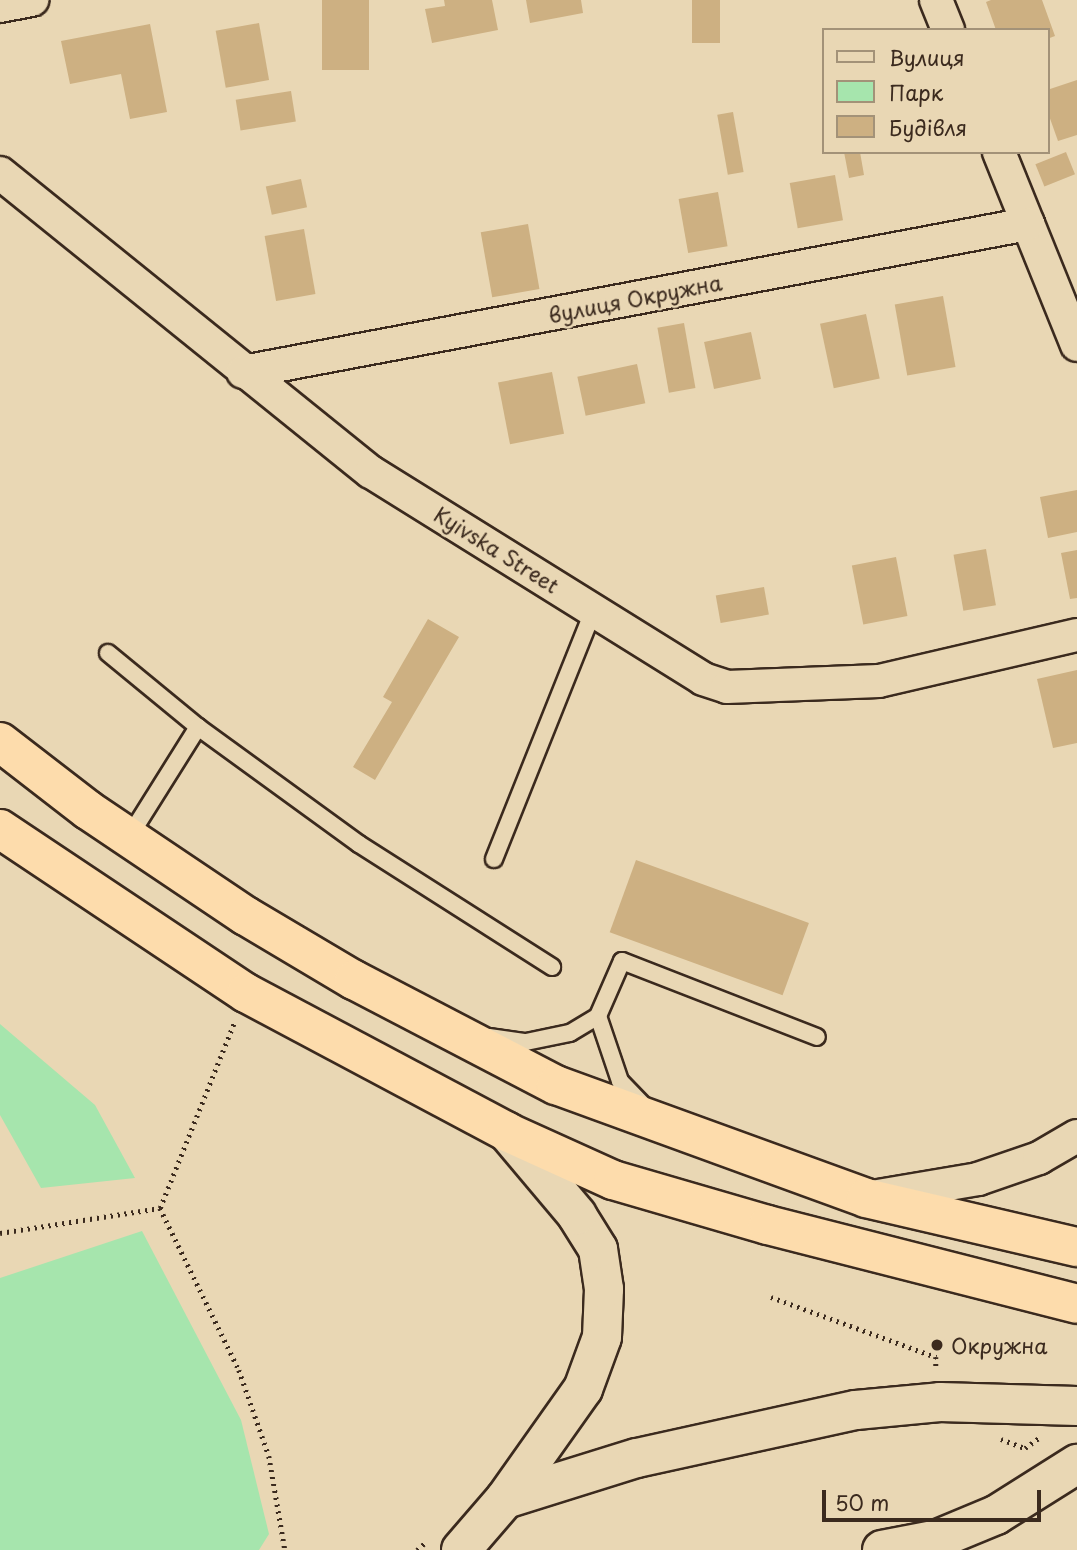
<!DOCTYPE html>
<html>
<head>
<meta charset="utf-8">
<style>
  body { margin:0 }
  #map { position:relative; width:1077px; height:1550px; overflow:hidden; background:#e9d7b4; font-family:"Playpen Sans",sans-serif }
  div>[style] { position:absolute }
  .green>* { inset:0; background:#a6e5ad }
  .building>* { inset:0; background:#cdb082; transform-origin:0 0 }
  .path>* { height:4.5px; margin-top:-2.25px; transform-origin:0; background:repeating-linear-gradient(90deg,#3b2a1e 0 2px,transparent 0 7px) }
  .roads { filter:drop-shadow(2px 0 #3b2a1e) drop-shadow(-2px 0 #3b2a1e) drop-shadow(0 2px #3b2a1e) drop-shadow(0 -2px #3b2a1e) }
  .lane>* { height:16px; margin:-8px; padding:0 8px; transform-origin:8px; border-radius:8px; background:#e9d7b4 }
  .street>* { height:32px; margin:-16px; padding:0 16px; transform-origin:16px; border-radius:16px; background:#e9d7b4 }
  .secondary>* { height:38px; margin:-19px; padding:0 19px; transform-origin:19px; border-radius:19px; background:#e9d7b4 }
  .highway>* { height:38px; margin:-19px; padding:0 19px; transform-origin:19px; border-radius:19px; background:#fddcac }
  .dots>* { width:19px; height:19px; translate:-50% -50%; box-sizing:border-box; border:4px solid #e9d7b4; border-radius:50% }
  span { translate:-50% -50%; white-space:nowrap; text-align:center; line-height:1.15; -webkit-text-stroke:5px #e9d7b4; paint-order:stroke }
  .street-label { font-size:21px; color:#3b2a1e }
  .poi-label { font-size:21px; color:#3b2a1e }
  .left { translate:0 -50%; text-align:left }
  .legend { position:absolute; left:822px; top:28px; width:228px; height:126px; box-sizing:border-box; background:#e9d7b4; border:2px solid #a39278; margin:0; padding:9px 12px; list-style:none; font-size:21px; color:#3b2a1e }
  .legend li { display:flex; align-items:center; gap:14px; height:35px }
  .legend b { width:35px; border:2px solid #a39278 }
  .scale { position:absolute; left:822px; top:1490px; width:219px; height:32px; box-sizing:border-box; border:4px solid #3b2a1e; border-top:0; padding-left:9px; font-size:21px; line-height:24px; white-space:nowrap; color:#3b2a1e; -webkit-text-stroke:5px #e9d7b4; paint-order:stroke }
</style>
</head>
<body>
<div id="map">
  <div class="green">
    <i style="clip-path:polygon(0 1024px,95px 1105px,135px 1178px,41px 1188px,0 1115px)"></i>
    <i style="clip-path:polygon(142px 1231px,241px 1420px,269px 1534px,259px 1550px,0 1550px,0 1278px)"></i>
  </div>
  <div class="building">
    <i style="left:322px;top:0;width:47px;height:70px"></i>
    <i style="clip-path:polygon(444px 0,492px 0,498px 30px,432px 43px,425px 9px,445px 6px)"></i>
    <i style="clip-path:polygon(526px 0,581px 0,583px 13px,530px 23px)"></i>
    <i style="left:692px;top:0;width:28px;height:43px"></i>
    <i style="clip-path:polygon(991px 0,1042px 0,1055px 36px,1047px 39px,1047px 30px,996px 30px,986px 2px)"></i>
    <i style="left:259px;top:23px;width:58px;height:44px;rotate:80deg"></i>
    <i style="clip-path:polygon(150px 24px,167px 112px,130px 119px,121px 74px,70px 84px,61px 41px)"></i>
    <i style="clip-path:polygon(1077px 80px,1077px 135px,1058px 141px,1047px 110px,1047px 90px)"></i>
    <i style="left:291px;top:91px;width:31px;height:56px;rotate:81deg"></i>
    <i style="left:733px;top:112px;width:61px;height:16px;rotate:80deg"></i>
    <i style="clip-path:polygon(844px 152px,860px 152px,864px 175px,849px 178px)"></i>
    <i style="left:1066px;top:152px;width:24px;height:33px;rotate:68deg"></i>
    <i style="left:835px;top:175px;width:46px;height:46px;rotate:80deg"></i>
    <i style="left:301px;top:179px;width:29px;height:36px;rotate:78deg"></i>
    <i style="left:718px;top:192px;width:55px;height:40px;rotate:80deg"></i>
    <i style="left:528px;top:224px;width:66px;height:48px;rotate:80deg"></i>
    <i style="left:304px;top:229px;width:66px;height:40px;rotate:80deg"></i>
    <i style="left:943px;top:296px;width:72px;height:49px;rotate:80deg"></i>
    <i style="left:866px;top:314px;width:66px;height:47px;rotate:78deg"></i>
    <i style="left:684px;top:323px;width:66px;height:27px;rotate:80deg"></i>
    <i style="left:751px;top:332px;width:48px;height:48px;rotate:78deg"></i>
    <i style="left:637px;top:364px;width:40px;height:61px;rotate:78deg"></i>
    <i style="left:552px;top:372px;width:63px;height:55px;rotate:79deg"></i>
    <i style="clip-path:polygon(1077px 490px,1077px 532px,1048px 538px,1040px 497px)"></i>
    <i style="left:986px;top:549px;width:57px;height:33px;rotate:80deg"></i>
    <i style="clip-path:polygon(1077px 550px,1077px 598px,1070px 599px,1061px 553px)"></i>
    <i style="left:896px;top:557px;width:60px;height:45px;rotate:79deg"></i>
    <i style="left:764px;top:587px;width:28px;height:49px;rotate:80deg"></i>
    <i style="clip-path:polygon(428px 619px,459px 637px,375px 780px,353px 767px,392px 702px,383px 697px)"></i>
    <i style="clip-path:polygon(1077px 670px,1077px 743px,1053px 748px,1037px 679px)"></i>
    <i style="left:636px;top:860px;width:184px;height:77px;rotate:20deg"></i>
  </div>
  <div class="path">
    <i style="left:160px;top:1208px;width:199px;rotate:-68.2deg"></i>
    <i style="left:0;top:1233px;width:162px;rotate:-8.9deg"></i>
    <i style="left:160px;top:1208px;width:180px;rotate:64deg"></i>
    <i style="left:239px;top:1370px;width:91px;rotate:70.8deg"></i>
    <i style="left:269px;top:1456px;width:95px;rotate:80.3deg"></i>
    <i style="left:771px;top:1297px;width:176px;rotate:20deg"></i>
    <i style="left:936px;top:1357px;width:13px;rotate:90deg"></i>
    <i style="left:1001px;top:1439px;width:26px;rotate:21deg"></i>
    <i style="left:1025px;top:1448px;width:17px;rotate:-36deg"></i>
    <i style="left:417px;top:1550px;width:13px;rotate:-42deg"></i>
  </div>
  <div class="roads">
    <div class="lane">
      <i style="left:108px;top:653px;width:117px;rotate:39.4deg"></i>
      <i style="left:198px;top:727px;width:199px;rotate:36deg"></i>
      <i style="left:359px;top:844px;width:229px;rotate:32.5deg"></i>
      <i style="left:129px;top:837px;width:130px;rotate:-57.9deg"></i>
      <i style="left:494px;top:859px;width:267px;rotate:-68.2deg"></i>
      <i style="left:598px;top:1016px;width:69px;rotate:71.3deg"></i>
      <i style="left:620px;top:1081px;width:33px;rotate:46deg"></i>
      <i style="left:489px;top:1037px;width:37px;rotate:8deg"></i>
      <i style="left:526px;top:1042px;width:45px;rotate:-11.6deg"></i>
      <i style="left:570px;top:1033px;width:33px;rotate:-31deg"></i>
      <i style="left:598px;top:1016px;width:60px;rotate:-66.4deg"></i>
      <i style="left:622px;top:961px;width:209px;rotate:21.3deg"></i>
    </div>
    <div class="street">
      <i style="left:936px;top:0;width:32px;rotate:68deg"></i>
      <i style="left:0;top:6px;width:33px;rotate:-11deg"></i>
      <i style="left:999px;top:152px;width:208px;rotate:68deg"></i>
      <i style="left:0;top:173px;width:476px;rotate:38.9deg"></i>
      <i style="left:371px;top:472px;width:391px;rotate:31.9deg"></i>
      <i style="left:703px;top:679px;width:25px;rotate:18deg"></i>
      <i style="left:727px;top:687px;width:152px;rotate:-2.3deg"></i>
      <i style="left:879px;top:681px;width:203px;rotate:-13.1deg"></i>
      <i style="left:243px;top:372px;width:799px;rotate:-10.68deg"></i>
      <i style="left:872px;top:1197px;width:108px;rotate:-9.6deg"></i>
      <i style="left:978px;top:1179px;width:65px;rotate:-19deg"></i>
      <i style="left:1039px;top:1158px;width:44px;rotate:-30.1deg"></i>
    </div>
    <div class="secondary">
      <i style="left:505px;top:1499px;width:138px;rotate:-17.3deg"></i>
      <i style="left:637px;top:1458px;width:224px;rotate:-12.4deg"></i>
      <i style="left:856px;top:1410px;width:84px;rotate:-5.4deg"></i>
      <i style="left:940px;top:1402px;width:137px;rotate:1.7deg"></i>
      <i style="left:461px;top:1550px;width:67px;rotate:-49.2deg"></i>
      <i style="left:505px;top:1499px;width:135px;rotate:-54.7deg"></i>
      <i style="left:583px;top:1389px;width:55px;rotate:-69.9deg"></i>
      <i style="left:602px;top:1337px;width:48px;rotate:-87.6deg"></i>
      <i style="left:604px;top:1289px;width:40px;rotate:-98.5deg"></i>
      <i style="left:598px;top:1249px;width:40px;rotate:-122deg"></i>
      <i style="left:577px;top:1215px;width:109px;rotate:-130.1deg"></i>
      <i style="left:882px;top:1550px;width:57px;rotate:-11.1deg"></i>
      <i style="left:938px;top:1539px;width:63px;rotate:-22.5deg"></i>
      <i style="left:996px;top:1515px;width:96px;rotate:-32.2deg"></i>
    </div>
    <div class="highway">
      <i style="left:0;top:742px;width:111px;rotate:37.7deg"></i>
      <i style="left:88px;top:810px;width:190px;rotate:33.9deg"></i>
      <i style="left:246px;top:916px;width:126px;rotate:30.7deg"></i>
      <i style="left:354px;top:980px;width:228px;rotate:27.5deg"></i>
      <i style="left:556px;top:1085px;width:330px;rotate:20deg"></i>
      <i style="left:866px;top:1198px;width:217px;rotate:13.1deg"></i>
      <i style="left:0;top:829px;width:296px;rotate:33.7deg"></i>
      <i style="left:246px;top:993px;width:296px;rotate:28deg"></i>
      <i style="left:507px;top:1132px;width:116px;rotate:24.4deg"></i>
      <i style="left:613px;top:1180px;width:161px;rotate:16.2deg"></i>
      <i style="left:768px;top:1225px;width:319px;rotate:14.3deg"></i>
    </div>
  </div>
  <div class="dots">
    <i style="left:937px;top:1345px;background:#3b2a1e"></i>
  </div>
  <div class="street-label">
    <span style="left:635px;top:298px;rotate:-11deg">вулиця Окружна</span>
    <span style="left:497px;top:549px;rotate:32deg">Kyivska Street</span>
  </div>
  <div class="poi-label">
    <span class="left" style="left:951px;top:1345px">Окружна</span>
  </div>
  <ul class="legend">
  <li><b style="height:9px;background:#e9d7b4"></b>Вулиця</li>
  <li><b style="height:19px;background:#a6e5ad"></b>Парк</li>
  <li><b style="height:19px;background:#cdb082"></b>Будівля</li>
  </ul>
  <div class="scale">50 m</div>
</div>
</body>
</html>
